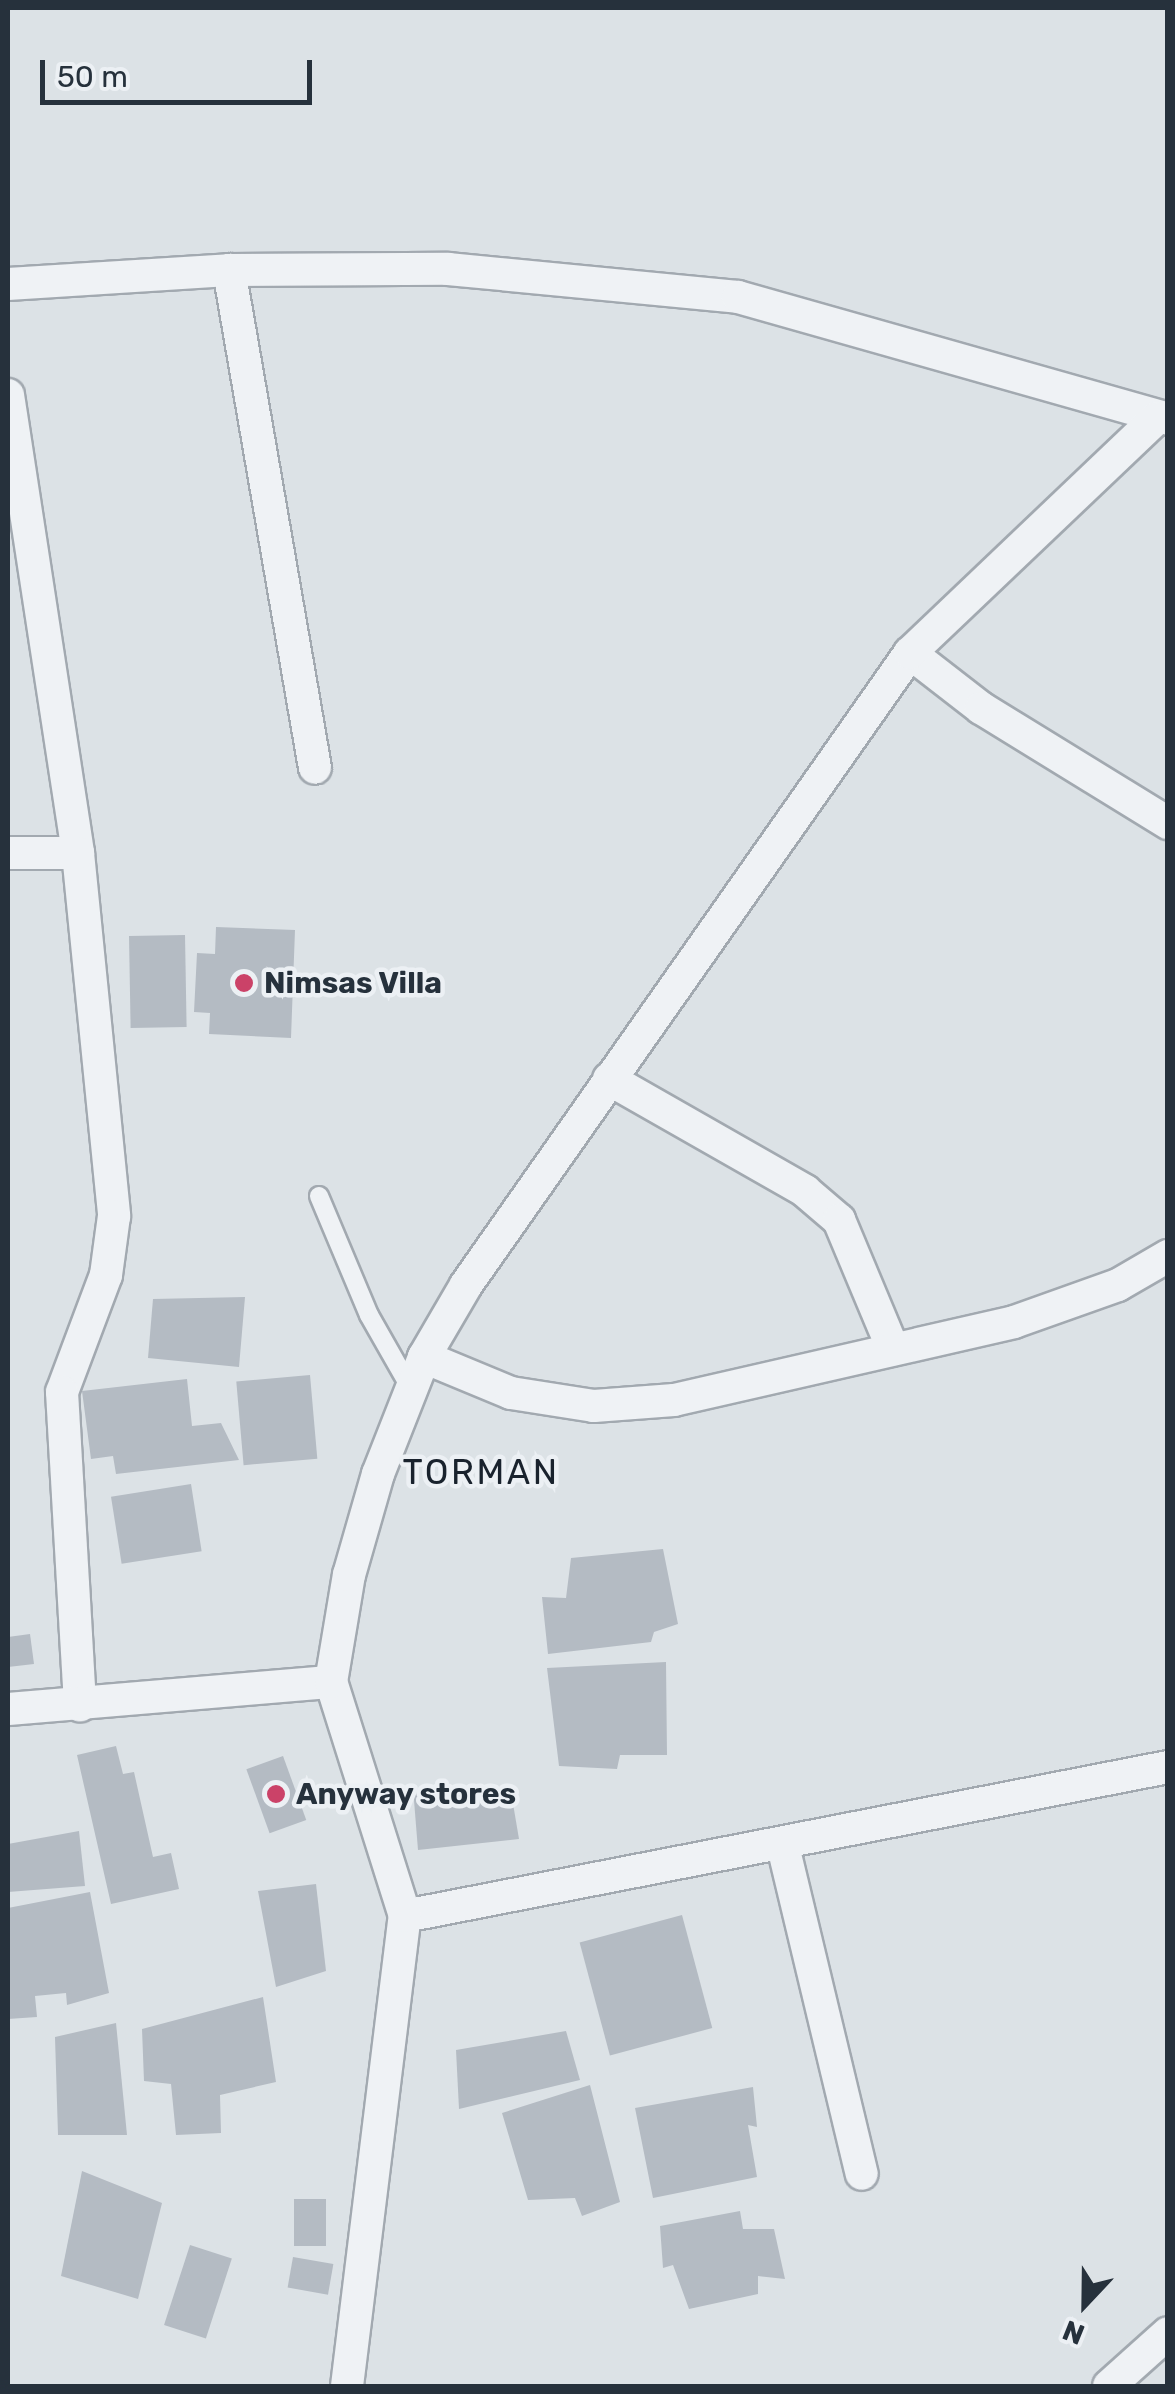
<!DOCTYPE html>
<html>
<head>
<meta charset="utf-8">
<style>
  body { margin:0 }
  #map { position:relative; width:1175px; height:2394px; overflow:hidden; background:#dce2e6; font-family:Rubik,sans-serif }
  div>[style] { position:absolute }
  .building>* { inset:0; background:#b4bbc3; transform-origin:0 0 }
  .roads { filter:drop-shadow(2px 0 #a2a9b0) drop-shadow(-2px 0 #a2a9b0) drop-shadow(0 2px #a2a9b0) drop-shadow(0 -2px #a2a9b0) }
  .service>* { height:18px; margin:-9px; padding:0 9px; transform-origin:9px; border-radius:9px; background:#eff2f5 }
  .minor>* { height:32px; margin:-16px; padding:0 16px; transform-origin:16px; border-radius:16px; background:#eff2f5 }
  .dots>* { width:28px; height:28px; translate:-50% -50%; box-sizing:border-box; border:5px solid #ecf0f4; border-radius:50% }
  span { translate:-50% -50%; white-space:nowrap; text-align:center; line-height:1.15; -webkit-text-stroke:9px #ecf0f4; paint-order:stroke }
  .poi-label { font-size:30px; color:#26313c; font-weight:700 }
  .left { translate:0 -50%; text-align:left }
  .quarter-label { font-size:35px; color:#19222d; letter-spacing:2.5px }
  .frame { position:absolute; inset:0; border:10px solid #26313c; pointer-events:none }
  .north { position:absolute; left:1035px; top:2254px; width:100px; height:100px; -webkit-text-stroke:8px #ecf0f4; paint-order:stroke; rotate:202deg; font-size:28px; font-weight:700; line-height:40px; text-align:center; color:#26313c }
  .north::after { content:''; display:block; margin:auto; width:35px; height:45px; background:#26313c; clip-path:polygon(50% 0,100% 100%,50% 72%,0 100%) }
  .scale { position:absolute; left:40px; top:60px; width:272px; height:45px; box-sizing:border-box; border:5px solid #26313c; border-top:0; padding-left:12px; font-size:30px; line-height:35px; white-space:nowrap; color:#26313c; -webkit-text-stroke:8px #ecf0f4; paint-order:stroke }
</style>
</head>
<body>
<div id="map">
  <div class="building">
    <i style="clip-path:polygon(216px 927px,295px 930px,291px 1038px,209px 1034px,210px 1013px,194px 1012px,197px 953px,215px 954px)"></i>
    <i style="left:185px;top:935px;width:92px;height:56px;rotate:89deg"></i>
    <i style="clip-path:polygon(245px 1297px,239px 1367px,148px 1358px,153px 1299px)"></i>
    <i style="left:310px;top:1375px;width:84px;height:74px;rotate:85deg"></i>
    <i style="clip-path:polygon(187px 1379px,192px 1426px,221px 1423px,239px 1460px,116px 1474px,113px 1456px,91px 1459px,82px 1391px)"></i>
    <i style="left:191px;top:1484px;width:68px;height:81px;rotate:81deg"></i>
    <i style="clip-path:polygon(663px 1549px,678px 1624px,654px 1632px,651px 1642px,548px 1654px,542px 1597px,566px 1598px,571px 1558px)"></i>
    <i style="clip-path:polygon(30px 1634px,34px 1664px,8px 1667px,8px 1637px)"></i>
    <i style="clip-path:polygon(666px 1662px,667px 1755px,620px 1755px,617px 1769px,559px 1766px,547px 1668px)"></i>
    <i style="clip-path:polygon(116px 1746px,123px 1774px,134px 1772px,153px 1857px,171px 1853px,179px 1889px,111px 1904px,77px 1755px)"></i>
    <i style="left:283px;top:1756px;width:68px;height:39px;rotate:70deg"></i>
    <i style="clip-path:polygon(510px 1786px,519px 1839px,418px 1850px,413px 1788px)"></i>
    <i style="clip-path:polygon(79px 1831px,85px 1886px,8px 1892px,8px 1844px)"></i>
    <i style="clip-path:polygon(316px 1884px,326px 1971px,276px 1987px,258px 1891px)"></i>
    <i style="clip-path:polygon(90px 1892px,109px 1993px,67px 2005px,66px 1993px,35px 1996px,37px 2017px,8px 2019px,8px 1908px)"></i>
    <i style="left:682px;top:1915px;width:117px;height:106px;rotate:75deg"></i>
    <i style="clip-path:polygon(263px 1997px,276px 2082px,220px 2095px,221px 2133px,176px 2135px,171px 2084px,144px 2081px,142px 2029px)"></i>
    <i style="clip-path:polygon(116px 2023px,127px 2135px,58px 2135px,55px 2037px)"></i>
    <i style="clip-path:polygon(566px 2031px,580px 2080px,459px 2109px,456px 2050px)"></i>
    <i style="clip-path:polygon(590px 2085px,620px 2202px,582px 2216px,575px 2198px,528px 2200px,502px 2113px)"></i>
    <i style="clip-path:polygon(753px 2087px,757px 2127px,748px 2125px,757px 2177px,653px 2198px,635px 2108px)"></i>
    <i style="clip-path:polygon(82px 2171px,162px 2203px,138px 2299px,61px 2276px)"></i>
    <i style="left:294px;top:2199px;width:32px;height:47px"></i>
    <i style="clip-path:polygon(740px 2211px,743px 2229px,774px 2229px,785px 2279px,758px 2276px,758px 2294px,689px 2309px,673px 2265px,663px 2268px,660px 2226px)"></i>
    <i style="left:190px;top:2245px;width:44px;height:84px;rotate:18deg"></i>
    <i style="left:293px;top:2257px;width:41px;height:31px;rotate:10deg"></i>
  </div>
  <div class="roads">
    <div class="service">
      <i style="left:319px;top:1196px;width:129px;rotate:67.2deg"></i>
      <i style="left:369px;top:1315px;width:85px;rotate:60.4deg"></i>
    </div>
    <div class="minor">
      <i style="left:229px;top:270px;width:505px;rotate:80.2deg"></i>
      <i style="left:8px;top:284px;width:221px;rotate:-3.6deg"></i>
      <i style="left:229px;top:270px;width:219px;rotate:-0.3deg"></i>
      <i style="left:448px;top:269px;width:291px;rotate:5.5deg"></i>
      <i style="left:738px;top:297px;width:447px;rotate:15.8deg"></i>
      <i style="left:8px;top:395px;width:463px;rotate:81.3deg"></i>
      <i style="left:78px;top:853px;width:365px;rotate:84.3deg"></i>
      <i style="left:114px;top:1216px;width:60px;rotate:97.7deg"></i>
      <i style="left:106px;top:1275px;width:125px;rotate:110.6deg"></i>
      <i style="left:62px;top:1392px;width:314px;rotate:86.7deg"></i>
      <i style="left:910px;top:653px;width:90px;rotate:37.8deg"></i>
      <i style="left:981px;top:708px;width:220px;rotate:31.6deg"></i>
      <i style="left:8px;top:853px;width:70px"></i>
      <i style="left:609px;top:1079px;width:226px;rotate:29.7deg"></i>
      <i style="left:805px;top:1191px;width:45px;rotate:40.5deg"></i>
      <i style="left:839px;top:1220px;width:140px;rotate:67.3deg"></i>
      <i style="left:424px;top:1357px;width:94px;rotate:22.5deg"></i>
      <i style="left:511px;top:1393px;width:84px;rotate:8.9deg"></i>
      <i style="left:594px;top:1406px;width:80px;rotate:-4.3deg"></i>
      <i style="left:674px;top:1400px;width:349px;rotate:-12.9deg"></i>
      <i style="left:1014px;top:1322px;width:110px;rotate:-19.6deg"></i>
      <i style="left:1118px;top:1285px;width:58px;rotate:-30.1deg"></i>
      <i style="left:8px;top:1709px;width:324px;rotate:-4.8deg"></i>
      <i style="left:783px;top:1846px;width:337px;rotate:76.5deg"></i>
      <i style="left:405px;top:1916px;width:777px;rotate:-11.05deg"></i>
      <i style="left:347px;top:2386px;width:474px;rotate:-83deg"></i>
      <i style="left:405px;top:1916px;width:245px;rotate:-107.5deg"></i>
      <i style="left:331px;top:1682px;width:109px;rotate:-80.5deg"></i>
      <i style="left:349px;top:1575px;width:105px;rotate:-74deg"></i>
      <i style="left:378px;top:1474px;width:126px;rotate:-68.5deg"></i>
      <i style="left:424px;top:1357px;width:83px;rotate:-59.7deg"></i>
      <i style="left:466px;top:1285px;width:772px;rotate:-54.91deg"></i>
      <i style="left:910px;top:653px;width:341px;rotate:-43.6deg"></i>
      <i style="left:1109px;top:2386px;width:79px;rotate:-41.9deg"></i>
    </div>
  </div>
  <div class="dots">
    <i style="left:244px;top:983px;background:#cb4268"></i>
    <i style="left:276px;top:1794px;background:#cb4268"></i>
  </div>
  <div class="poi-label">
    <span class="left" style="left:264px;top:983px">Nimsas Villa</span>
    <span class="left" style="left:296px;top:1794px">Anyway stores</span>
  </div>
  <div class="quarter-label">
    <span style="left:481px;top:1472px">TORMAN</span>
  </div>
  <div class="frame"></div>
  <div class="north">N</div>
  <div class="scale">50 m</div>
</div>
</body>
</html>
